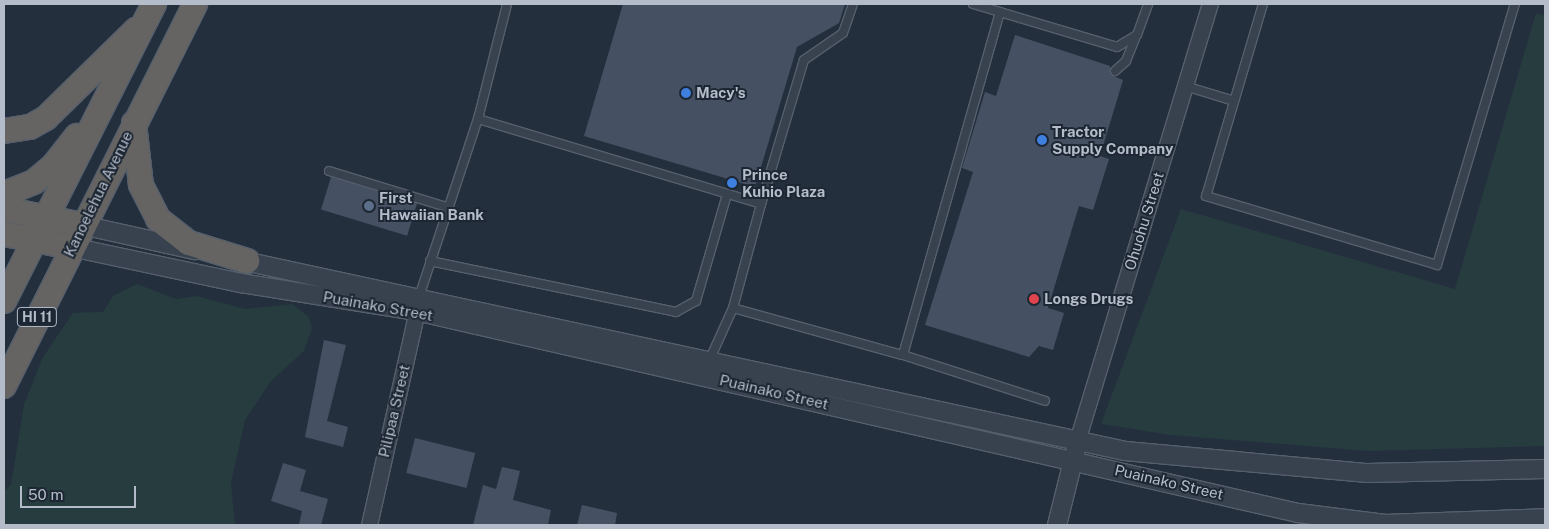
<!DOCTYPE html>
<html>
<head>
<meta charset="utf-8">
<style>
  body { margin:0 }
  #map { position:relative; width:1549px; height:529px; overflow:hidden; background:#242f3e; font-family:"Public Sans",sans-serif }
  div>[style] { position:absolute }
  .green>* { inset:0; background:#263c3f }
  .building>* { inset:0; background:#455162; transform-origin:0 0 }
  .roads { filter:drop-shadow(1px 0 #565f6c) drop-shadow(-1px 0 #565f6c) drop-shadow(0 1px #565f6c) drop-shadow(0 -1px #565f6c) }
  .service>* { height:8px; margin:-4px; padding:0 4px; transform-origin:4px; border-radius:4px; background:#38414e }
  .minor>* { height:15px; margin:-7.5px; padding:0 7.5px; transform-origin:7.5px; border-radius:7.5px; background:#38414e }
  .tertiary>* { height:18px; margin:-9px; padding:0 9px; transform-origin:9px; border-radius:9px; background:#38414e }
  .trunk>* { height:24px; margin:-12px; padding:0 12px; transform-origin:12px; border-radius:12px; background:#656462 }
  .dots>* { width:14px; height:14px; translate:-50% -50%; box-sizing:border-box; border:2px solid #1d2633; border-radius:50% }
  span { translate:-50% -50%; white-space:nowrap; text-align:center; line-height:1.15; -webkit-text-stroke:4px #1d2633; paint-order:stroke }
  .shield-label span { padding:1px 4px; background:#1d2633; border:1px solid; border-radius:4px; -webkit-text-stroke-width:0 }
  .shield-label { font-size:14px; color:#b4bcc9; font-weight:700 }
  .poi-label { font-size:15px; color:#b4bcc9; font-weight:700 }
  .left { translate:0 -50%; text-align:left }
  .street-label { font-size:15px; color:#b4bcc9 }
  .frame { position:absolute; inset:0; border:5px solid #b4bcc9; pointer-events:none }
  .scale { position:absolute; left:20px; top:486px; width:116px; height:22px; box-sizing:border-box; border:2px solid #b4bcc9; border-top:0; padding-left:6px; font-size:15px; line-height:18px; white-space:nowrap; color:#b4bcc9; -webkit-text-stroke:4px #1d2633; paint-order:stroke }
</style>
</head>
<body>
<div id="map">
  <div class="green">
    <i style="clip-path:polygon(1536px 13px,1545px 16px,1545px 446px,1369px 451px,1171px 435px,1101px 424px,1181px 209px,1455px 289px)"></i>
    <i style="clip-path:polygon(137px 284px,176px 299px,196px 296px,245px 309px,292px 304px,309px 317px,312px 328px,304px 351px,271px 381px,245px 420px,231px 483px,235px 525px,4px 525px,4px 491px,11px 485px,24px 404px,43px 357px,73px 313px,103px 312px,113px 296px)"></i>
  </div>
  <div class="building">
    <i style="clip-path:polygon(623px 4px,845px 4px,839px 23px,797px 47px,755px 187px,584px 136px)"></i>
    <i style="clip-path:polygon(1015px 35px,1110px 66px,1111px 75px,1123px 80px,1100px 156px,1109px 159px,1093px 210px,1079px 206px,1048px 308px,1064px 313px,1053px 350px,1039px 346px,1029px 357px,925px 325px,973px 172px,962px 168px,985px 92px,996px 96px)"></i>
    <i style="left:331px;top:177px;width:90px;height:34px;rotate:17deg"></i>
    <i style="clip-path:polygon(324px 340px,346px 345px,327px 421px,348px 427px,343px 447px,305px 437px)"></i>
    <i style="left:415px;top:438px;width:62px;height:36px;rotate:14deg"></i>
    <i style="clip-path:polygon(283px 463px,306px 470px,300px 491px,328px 499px,321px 525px,299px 525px,302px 511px,271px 501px)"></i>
    <i style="clip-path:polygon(502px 467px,520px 471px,513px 500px,551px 510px,548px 525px,473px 525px,483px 485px,496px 489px)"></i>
    <i style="clip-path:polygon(582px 505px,617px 513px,615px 525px,577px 525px)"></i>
  </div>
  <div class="roads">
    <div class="service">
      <i style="left:973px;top:4px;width:150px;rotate:16.6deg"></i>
      <i style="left:1117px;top:47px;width:23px;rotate:-31deg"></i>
      <i style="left:1137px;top:35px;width:33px;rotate:-70deg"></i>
      <i style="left:1263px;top:4px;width:200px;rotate:106.5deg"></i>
      <i style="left:1206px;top:196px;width:241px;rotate:16.6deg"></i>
      <i style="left:1437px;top:265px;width:272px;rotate:-73.4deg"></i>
      <i style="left:1000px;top:12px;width:356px;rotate:105.8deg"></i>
      <i style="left:903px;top:355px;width:149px;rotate:17.9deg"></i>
      <i style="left:1115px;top:71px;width:15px;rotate:-42deg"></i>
      <i style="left:1126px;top:61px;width:24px;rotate:-68deg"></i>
      <i style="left:1185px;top:86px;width:51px;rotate:17deg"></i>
      <i style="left:478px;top:119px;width:295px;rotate:16.7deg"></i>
      <i style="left:761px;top:204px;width:150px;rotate:-73.4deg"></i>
      <i style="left:804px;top:60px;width:47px;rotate:-34.7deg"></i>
      <i style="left:843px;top:33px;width:31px;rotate:-71deg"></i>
      <i style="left:329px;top:171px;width:123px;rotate:17deg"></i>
      <i style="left:430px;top:261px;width:251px;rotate:11.7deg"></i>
      <i style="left:676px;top:312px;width:23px;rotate:-29deg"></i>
      <i style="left:696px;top:301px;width:111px;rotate:-73.8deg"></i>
      <i style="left:419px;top:297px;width:188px;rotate:-71.7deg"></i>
      <i style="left:478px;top:119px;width:119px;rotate:-75.8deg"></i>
      <i style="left:733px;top:308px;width:176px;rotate:15.5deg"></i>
      <i style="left:709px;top:361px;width:58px;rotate:-65.6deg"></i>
      <i style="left:733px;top:308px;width:108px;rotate:-74.9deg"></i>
    </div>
    <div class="minor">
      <i style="left:1077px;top:441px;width:457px;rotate:-73.1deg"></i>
      <i style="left:369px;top:525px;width:230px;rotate:-77.4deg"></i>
    </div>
    <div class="tertiary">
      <i style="left:82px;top:225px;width:116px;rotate:12.5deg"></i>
      <i style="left:71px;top:247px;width:174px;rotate:12deg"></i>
      <i style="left:241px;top:283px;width:177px;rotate:9.1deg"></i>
      <i style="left:416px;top:311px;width:905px;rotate:12.9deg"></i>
      <i style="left:1298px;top:513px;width:88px;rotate:7.2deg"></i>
      <i style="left:1385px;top:524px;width:160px;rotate:-2.1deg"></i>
      <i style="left:235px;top:259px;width:910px;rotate:12.17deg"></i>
      <i style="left:1125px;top:451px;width:244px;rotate:5.2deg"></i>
      <i style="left:1368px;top:473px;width:177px;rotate:-1.3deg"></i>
      <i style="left:1057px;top:525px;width:78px;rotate:-76deg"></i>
    </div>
    <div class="trunk">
      <i style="left:134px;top:123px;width:62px;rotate:83.6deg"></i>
      <i style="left:141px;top:185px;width:38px;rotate:63deg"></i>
      <i style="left:158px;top:219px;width:39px;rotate:38deg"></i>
      <i style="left:189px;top:243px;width:61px;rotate:17.2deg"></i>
      <i style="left:4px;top:131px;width:26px;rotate:-9deg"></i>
      <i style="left:30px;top:127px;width:18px;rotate:-29deg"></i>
      <i style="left:46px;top:118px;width:126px;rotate:-44.4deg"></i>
      <i style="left:4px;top:194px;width:32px;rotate:-22deg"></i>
      <i style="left:34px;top:182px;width:26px;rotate:-40deg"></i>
      <i style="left:54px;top:165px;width:37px;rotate:-52deg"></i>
      <i style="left:4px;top:209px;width:80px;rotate:11.6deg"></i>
      <i style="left:4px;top:234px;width:68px;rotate:11deg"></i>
      <i style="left:4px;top:301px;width:333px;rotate:-63.2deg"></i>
      <i style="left:4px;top:386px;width:427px;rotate:-63.4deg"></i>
    </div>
  </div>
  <div class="dots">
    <i style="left:686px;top:93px;background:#3f7fe0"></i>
    <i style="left:1042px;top:140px;background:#3f7fe0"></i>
    <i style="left:732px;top:183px;background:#3f7fe0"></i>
    <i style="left:369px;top:206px;background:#5c6f8a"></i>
    <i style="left:1034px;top:299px;background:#e0444e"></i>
  </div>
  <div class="shield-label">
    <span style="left:37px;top:317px">HI 11</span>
  </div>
  <div class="poi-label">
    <span class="left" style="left:696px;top:93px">Macy's</span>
    <span class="left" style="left:1052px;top:140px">Tractor<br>Supply Company</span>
    <span class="left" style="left:742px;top:183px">Prince<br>Kuhio Plaza</span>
    <span class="left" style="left:379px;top:206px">First<br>Hawaiian Bank</span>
    <span class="left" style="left:1044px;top:299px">Longs Drugs</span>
  </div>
  <div class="street-label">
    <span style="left:98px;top:194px;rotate:-64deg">Kanoelehua Avenue</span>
    <span style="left:1144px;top:221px;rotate:-73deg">Ohuohu Street</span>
    <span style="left:378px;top:306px;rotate:10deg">Puainako Street</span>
    <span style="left:774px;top:392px;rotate:13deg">Puainako Street</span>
    <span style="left:394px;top:411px;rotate:-77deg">Pilipaa Street</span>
    <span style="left:1169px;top:482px;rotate:13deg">Puainako Street</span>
  </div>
  <div class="frame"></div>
  <div class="scale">50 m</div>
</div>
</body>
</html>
